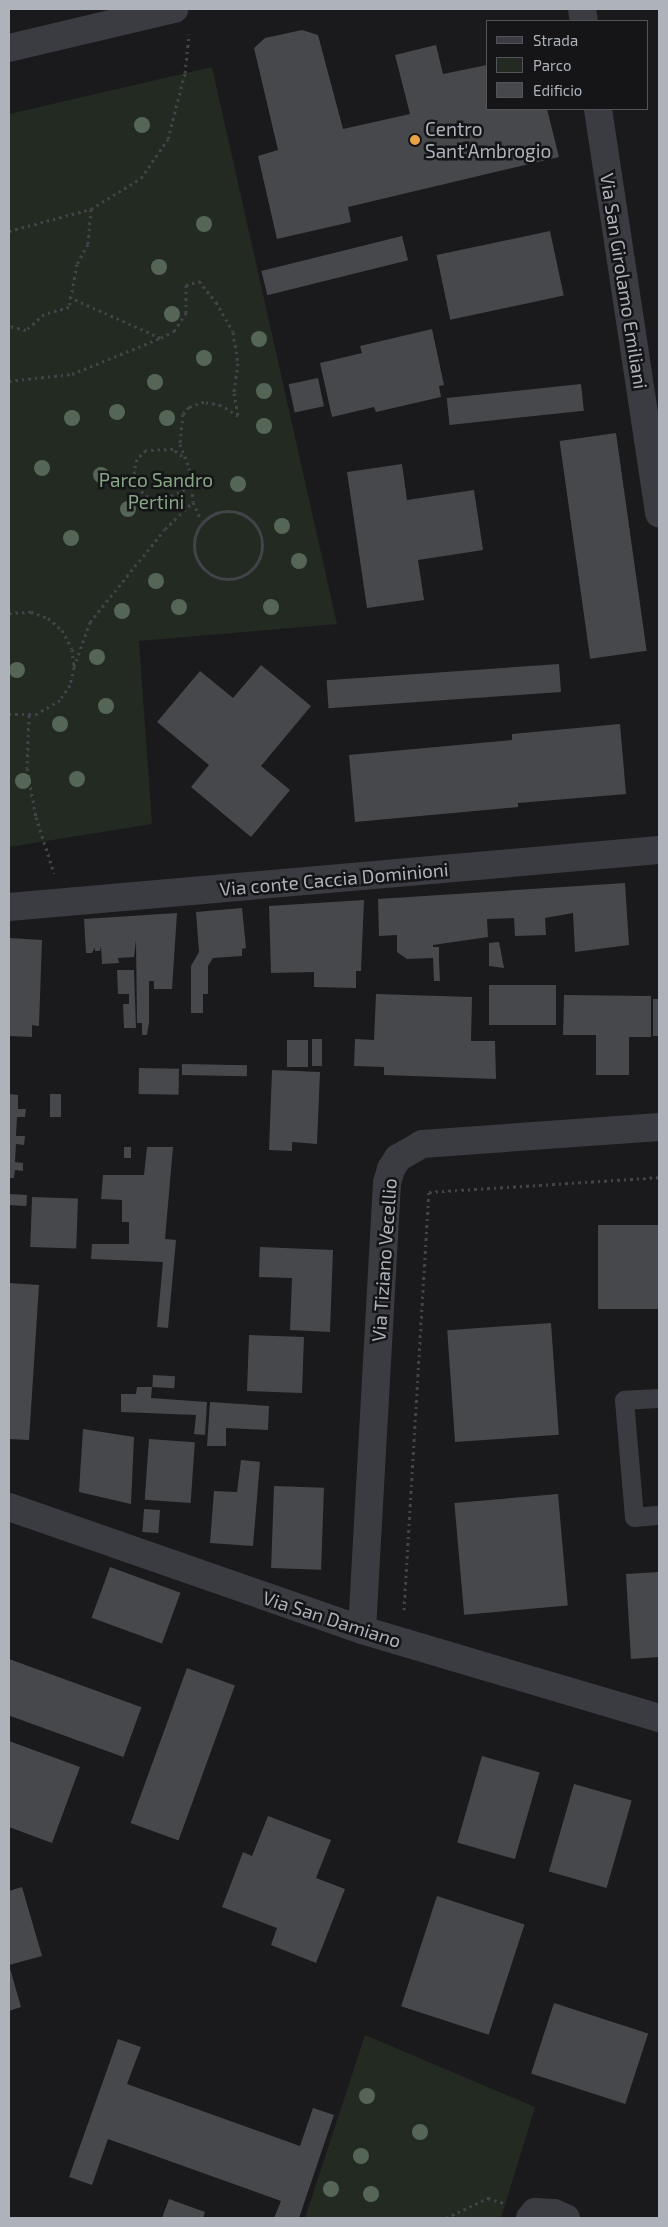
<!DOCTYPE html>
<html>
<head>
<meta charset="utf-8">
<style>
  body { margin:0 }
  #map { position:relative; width:668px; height:2227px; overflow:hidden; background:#1a1a1c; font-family:"Exo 2",sans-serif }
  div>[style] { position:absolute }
  .green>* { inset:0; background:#222a22 }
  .building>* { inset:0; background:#47484c; transform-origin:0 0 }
  .path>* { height:3px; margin-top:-1.5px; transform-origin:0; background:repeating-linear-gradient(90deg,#414448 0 2.5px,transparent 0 6.5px) }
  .path>.ring { margin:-1.5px; padding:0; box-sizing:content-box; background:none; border:3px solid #414448; border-radius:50% }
  .lane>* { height:19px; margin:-9.5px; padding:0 9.5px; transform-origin:9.5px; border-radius:9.5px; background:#3b3c41 }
  .street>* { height:28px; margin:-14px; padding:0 14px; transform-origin:14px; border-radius:14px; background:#3b3c41 }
  .trees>* { width:16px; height:16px; margin:-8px; border-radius:50%; background:#556656 }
  .dots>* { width:14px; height:14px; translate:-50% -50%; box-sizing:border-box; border:2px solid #151517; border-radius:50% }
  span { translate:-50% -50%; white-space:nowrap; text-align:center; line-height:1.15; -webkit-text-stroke:5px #151517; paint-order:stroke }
  .poi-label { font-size:19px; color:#adb2bb }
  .left { translate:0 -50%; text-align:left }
  .street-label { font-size:19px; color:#adb2bb }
  .park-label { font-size:19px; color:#86a585 }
  .frame { position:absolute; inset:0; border:10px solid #adb2bb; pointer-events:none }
  .legend { position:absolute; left:486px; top:20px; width:162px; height:90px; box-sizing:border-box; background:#151517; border:1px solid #525459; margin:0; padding:6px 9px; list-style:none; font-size:15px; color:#adb2bb }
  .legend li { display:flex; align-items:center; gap:10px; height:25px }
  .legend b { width:25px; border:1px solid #525459 }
</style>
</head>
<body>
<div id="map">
  <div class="green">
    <i style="clip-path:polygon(212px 67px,337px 624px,139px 641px,152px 824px,9px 847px,9px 114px)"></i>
    <i style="clip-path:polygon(365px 2035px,535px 2107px,501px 2218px,305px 2218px)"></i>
  </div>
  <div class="building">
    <i style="clip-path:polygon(302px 30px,318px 35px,343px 129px,410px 114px,395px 55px,436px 45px,443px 74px,487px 65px,487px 109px,547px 109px,559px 157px,348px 207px,351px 222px,277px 239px,258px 156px,278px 150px,254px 48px,265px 38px)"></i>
    <i style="left:550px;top:231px;width:66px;height:116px;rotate:78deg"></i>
    <i style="left:402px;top:236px;width:25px;height:145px;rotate:76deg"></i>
    <i style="clip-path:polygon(432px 329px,444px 385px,439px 386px,441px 397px,376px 412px,374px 407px,332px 417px,320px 363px,362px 353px,360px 346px)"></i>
    <i style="left:318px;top:378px;width:29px;height:30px;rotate:78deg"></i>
    <i style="left:581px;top:384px;width:27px;height:135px;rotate:84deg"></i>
    <i style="left:616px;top:433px;width:220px;height:57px;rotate:82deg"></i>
    <i style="clip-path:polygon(402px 464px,407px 500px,474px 490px,483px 550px,418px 560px,424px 600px,367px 608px,347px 472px)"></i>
    <i style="left:559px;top:664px;width:28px;height:233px;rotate:86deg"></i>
    <i style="clip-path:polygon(261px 665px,311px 706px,261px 766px,290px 790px,251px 837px,191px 787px,209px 765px,157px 722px,200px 671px,233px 698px)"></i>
    <i style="clip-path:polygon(620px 724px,626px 794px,518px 803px,518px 807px,355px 822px,349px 755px,512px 740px,512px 734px)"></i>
    <i style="clip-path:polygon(625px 883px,629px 945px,575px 952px,573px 913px,545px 918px,546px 935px,515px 936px,514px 918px,487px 919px,488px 937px,433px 945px,433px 947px,439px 947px,439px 961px,440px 981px,434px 981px,433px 958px,407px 959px,397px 952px,397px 935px,379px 936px,378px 899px)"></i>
    <i style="clip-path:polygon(364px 900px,361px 971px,356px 971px,356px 988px,314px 987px,314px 972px,271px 973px,269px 906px)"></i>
    <i style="clip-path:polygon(242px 908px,246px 948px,242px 949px,242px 956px,213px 958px,208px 966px,208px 994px,203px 994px,203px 1013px,191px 1013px,191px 966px,199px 952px,196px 912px)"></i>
    <i style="clip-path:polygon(177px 913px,172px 989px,154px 989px,154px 981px,149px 981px,149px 1022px,147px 1035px,142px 1035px,142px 1023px,137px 1023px,136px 940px,134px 957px,118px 958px,119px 963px,102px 964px,101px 946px,100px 951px,95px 951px,95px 947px,92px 953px,86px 953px,84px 919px)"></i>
    <i style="clip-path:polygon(9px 938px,42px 940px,39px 1026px,32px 1025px,32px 1037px,9px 1036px)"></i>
    <i style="clip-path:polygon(499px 942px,504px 968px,489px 966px,489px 943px)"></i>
    <i style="clip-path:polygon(117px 970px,134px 970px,136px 1028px,124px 1028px,123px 1004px,129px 1004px,129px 994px,118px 994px)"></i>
    <i style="left:489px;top:985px;width:67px;height:40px"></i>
    <i style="clip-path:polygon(376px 994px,472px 997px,471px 1041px,495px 1041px,496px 1079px,384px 1075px,384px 1067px,354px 1066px,355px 1039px,374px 1040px)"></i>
    <i style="clip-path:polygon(564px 995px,651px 996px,651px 1037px,629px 1037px,629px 1075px,596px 1075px,596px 1035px,563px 1035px)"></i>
    <i style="left:653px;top:999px;width:6px;height:37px"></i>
    <i style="left:312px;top:1039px;width:10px;height:27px"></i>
    <i style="left:287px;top:1040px;width:21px;height:27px"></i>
    <i style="left:182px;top:1064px;width:65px;height:11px;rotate:1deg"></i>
    <i style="left:139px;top:1068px;width:40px;height:26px;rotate:1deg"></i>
    <i style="clip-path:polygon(272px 1070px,320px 1072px,317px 1144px,292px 1142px,292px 1151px,269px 1150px)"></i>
    <i style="clip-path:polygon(9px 1094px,18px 1095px,18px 1109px,26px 1109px,25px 1117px,17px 1117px,16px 1136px,25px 1136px,24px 1145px,16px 1144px,15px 1162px,23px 1163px,23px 1171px,15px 1170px,14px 1178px,9px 1178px)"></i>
    <i style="left:50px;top:1094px;width:11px;height:23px"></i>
    <i style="left:124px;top:1147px;width:7px;height:11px"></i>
    <i style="clip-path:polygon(147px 1147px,173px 1147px,165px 1239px,176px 1240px,168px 1328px,157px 1327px,163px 1262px,91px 1259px,92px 1244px,129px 1244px,129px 1222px,122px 1222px,122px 1200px,101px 1199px,103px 1175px,144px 1175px)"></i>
    <i style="left:9px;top:1194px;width:18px;height:11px;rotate:3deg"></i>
    <i style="left:32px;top:1197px;width:46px;height:50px;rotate:2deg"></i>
    <i style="left:659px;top:1225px;width:84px;height:61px;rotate:90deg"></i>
    <i style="clip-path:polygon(260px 1247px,333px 1250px,330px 1332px,290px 1330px,292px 1278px,259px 1277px)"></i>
    <i style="clip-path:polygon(9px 1283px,39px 1285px,29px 1440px,9px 1439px)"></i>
    <i style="left:551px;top:1323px;width:112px;height:104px;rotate:86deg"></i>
    <i style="left:249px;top:1335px;width:55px;height:56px;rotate:2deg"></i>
    <i style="left:153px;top:1375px;width:22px;height:12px;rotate:3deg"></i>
    <i style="clip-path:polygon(137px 1387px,152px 1387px,151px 1398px,207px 1402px,205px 1435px,194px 1434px,196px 1415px,121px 1412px,121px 1394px,136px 1394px)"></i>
    <i style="clip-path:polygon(210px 1402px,269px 1406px,268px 1430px,226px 1428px,226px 1446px,207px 1446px)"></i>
    <i style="clip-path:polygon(83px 1429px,134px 1437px,131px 1504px,79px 1492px)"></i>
    <i style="left:149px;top:1439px;width:46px;height:61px;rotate:4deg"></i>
    <i style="clip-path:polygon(241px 1460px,260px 1462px,253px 1546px,210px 1543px,214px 1491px,237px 1492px)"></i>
    <i style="left:274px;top:1486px;width:50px;height:82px;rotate:2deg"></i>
    <i style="left:558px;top:1494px;width:112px;height:104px;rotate:85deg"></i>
    <i style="left:144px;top:1509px;width:16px;height:23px;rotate:4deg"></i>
    <i style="left:110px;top:1567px;width:75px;height:54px;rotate:20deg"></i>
    <i style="clip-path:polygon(659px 1572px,659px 1657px,631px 1659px,626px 1574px)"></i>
    <i style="left:9px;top:1659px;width:141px;height:53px;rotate:20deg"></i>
    <i style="left:187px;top:1668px;width:51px;height:165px;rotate:20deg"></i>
    <i style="clip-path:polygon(9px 1741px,80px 1767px,52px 1843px,9px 1827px)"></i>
    <i style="left:482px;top:1756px;width:60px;height:90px;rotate:16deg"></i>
    <i style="left:574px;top:1784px;width:60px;height:91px;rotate:16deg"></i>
    <i style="clip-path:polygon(268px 1816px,331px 1840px,316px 1878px,345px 1889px,316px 1963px,271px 1945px,277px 1928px,222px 1907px,243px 1852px,252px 1856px)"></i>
    <i style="clip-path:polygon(22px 1887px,42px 1956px,9px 1965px,21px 2007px,9px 2011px,9px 1891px)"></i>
    <i style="left:437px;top:1896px;width:92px;height:116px;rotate:18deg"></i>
    <i style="left:554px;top:2003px;width:99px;height:74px;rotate:18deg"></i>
    <i style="clip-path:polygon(118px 2039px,141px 2047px,127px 2084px,300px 2146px,313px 2108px,334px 2115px,299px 2218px,274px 2218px,281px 2201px,108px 2139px,92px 2185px,69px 2177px)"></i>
    <i style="clip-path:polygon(169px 2199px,205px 2212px,203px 2218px,162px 2218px)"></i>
  </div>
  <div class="path">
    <i style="left:91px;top:209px;width:59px;rotate:-31.8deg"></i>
    <i style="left:141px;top:178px;width:47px;rotate:-55.3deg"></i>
    <i style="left:168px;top:139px;width:68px;rotate:-75.6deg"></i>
    <i style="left:185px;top:73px;width:39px;rotate:-84deg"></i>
    <i style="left:9px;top:231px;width:85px;rotate:-15deg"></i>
    <i style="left:91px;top:209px;width:35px;rotate:95deg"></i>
    <i style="left:88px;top:244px;width:23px;rotate:119deg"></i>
    <i style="left:77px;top:264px;width:44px;rotate:100.5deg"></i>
    <i style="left:69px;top:307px;width:26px;rotate:164deg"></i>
    <i style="left:44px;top:314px;width:24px;rotate:138deg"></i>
    <i style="left:26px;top:330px;width:17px;rotate:-167deg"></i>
    <i style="left:69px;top:297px;width:101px;rotate:24deg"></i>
    <i style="left:161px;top:338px;width:15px;rotate:-28deg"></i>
    <i style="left:174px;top:331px;width:22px;rotate:-56deg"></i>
    <i style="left:186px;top:313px;width:28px;rotate:-90deg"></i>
    <i style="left:186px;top:285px;width:14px;rotate:-17deg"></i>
    <i style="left:199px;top:281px;width:27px;rotate:51deg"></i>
    <i style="left:216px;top:302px;width:34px;rotate:60deg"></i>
    <i style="left:233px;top:332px;width:31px;rotate:81deg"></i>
    <i style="left:238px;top:363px;width:30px;rotate:98deg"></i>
    <i style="left:234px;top:393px;width:23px;rotate:80deg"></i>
    <i style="left:238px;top:416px;width:20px;rotate:-147deg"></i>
    <i style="left:221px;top:405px;width:17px;rotate:-170deg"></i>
    <i style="left:204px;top:402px;width:16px;rotate:162deg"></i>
    <i style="left:189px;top:407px;width:9px;rotate:131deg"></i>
    <i style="left:183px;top:414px;width:30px;rotate:96deg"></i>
    <i style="left:180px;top:444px;width:26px;rotate:69deg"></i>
    <i style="left:189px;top:468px;width:34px;rotate:83deg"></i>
    <i style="left:193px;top:502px;width:20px;rotate:66deg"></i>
    <i style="left:9px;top:381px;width:63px;rotate:-6.3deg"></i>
    <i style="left:72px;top:374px;width:95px;rotate:-22.2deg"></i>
    <i style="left:182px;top:456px;width:11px;rotate:-142deg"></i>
    <i style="left:173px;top:449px;width:27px;rotate:178deg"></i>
    <i style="left:146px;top:450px;width:13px;rotate:135deg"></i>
    <i style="left:137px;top:459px;width:12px;rotate:104deg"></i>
    <i style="left:134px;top:471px;width:15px;rotate:79deg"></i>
    <i style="left:137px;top:486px;width:13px;rotate:48deg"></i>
    <i style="left:146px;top:496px;width:19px;rotate:9deg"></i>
    <i style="left:165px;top:499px;width:28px;rotate:-26deg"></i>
    <i class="ring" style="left:194px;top:511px;width:65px;height:65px"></i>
    <i style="left:9px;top:613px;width:22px;rotate:-3deg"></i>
    <i style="left:31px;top:612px;width:18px;rotate:19deg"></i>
    <i style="left:48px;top:618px;width:18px;rotate:41deg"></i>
    <i style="left:62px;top:630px;width:21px;rotate:62deg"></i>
    <i style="left:72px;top:649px;width:18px;rotate:84deg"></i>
    <i style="left:74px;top:667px;width:18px;rotate:103deg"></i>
    <i style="left:70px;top:685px;width:18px;rotate:124deg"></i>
    <i style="left:60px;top:700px;width:27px;rotate:149deg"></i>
    <i style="left:37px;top:714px;width:28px;rotate:180deg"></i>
    <i style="left:74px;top:667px;width:48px;rotate:-70.4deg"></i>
    <i style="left:90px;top:622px;width:119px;rotate:-51.1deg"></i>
    <i style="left:165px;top:529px;width:39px;rotate:-44deg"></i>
    <i style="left:29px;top:715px;width:53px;rotate:92.2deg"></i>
    <i style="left:27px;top:768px;width:50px;rotate:79.6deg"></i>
    <i style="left:36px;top:817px;width:59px;rotate:72.2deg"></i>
    <i style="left:404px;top:1610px;width:419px;rotate:-86.6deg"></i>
    <i style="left:429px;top:1192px;width:230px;rotate:-3.7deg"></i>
    <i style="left:446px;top:2218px;width:47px;rotate:-25.5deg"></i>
    <i style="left:488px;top:2198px;width:16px;rotate:18deg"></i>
  </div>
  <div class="lane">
    <i style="left:659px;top:1398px;width:35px;rotate:177deg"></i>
    <i style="left:624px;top:1400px;width:117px;rotate:85.1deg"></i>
    <i style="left:634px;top:1517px;width:25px;rotate:-5deg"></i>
  </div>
  <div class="street">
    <i style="left:582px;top:9px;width:12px;rotate:81deg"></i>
    <i style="left:9px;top:48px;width:170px;rotate:-13.3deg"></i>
    <i style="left:598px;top:109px;width:409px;rotate:81.4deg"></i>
    <i style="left:9px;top:907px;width:652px;rotate:-5.01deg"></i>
    <i style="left:9px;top:1507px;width:374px;rotate:19.2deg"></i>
    <i style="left:362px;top:1630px;width:310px;rotate:16.5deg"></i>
    <i style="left:362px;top:1630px;width:448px;rotate:-86.8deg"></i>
    <i style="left:387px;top:1183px;width:15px;rotate:-74deg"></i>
    <i style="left:391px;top:1169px;width:13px;rotate:-58deg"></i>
    <i style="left:398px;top:1158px;width:28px;rotate:-30deg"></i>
    <i style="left:422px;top:1144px;width:238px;rotate:-4.1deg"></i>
    <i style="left:530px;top:2218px;width:8px;rotate:-50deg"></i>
    <i style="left:535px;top:2212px;width:19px;rotate:3deg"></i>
    <i style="left:554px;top:2213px;width:13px;rotate:23deg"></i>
  </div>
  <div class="trees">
    <i style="left:142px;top:125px"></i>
    <i style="left:204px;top:224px"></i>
    <i style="left:159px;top:267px"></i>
    <i style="left:172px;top:314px"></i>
    <i style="left:259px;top:339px"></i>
    <i style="left:204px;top:358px"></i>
    <i style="left:155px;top:382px"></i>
    <i style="left:264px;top:391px"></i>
    <i style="left:117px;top:412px"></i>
    <i style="left:72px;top:418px"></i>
    <i style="left:167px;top:418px"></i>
    <i style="left:264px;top:426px"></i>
    <i style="left:42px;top:468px"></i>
    <i style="left:101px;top:475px"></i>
    <i style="left:238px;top:484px"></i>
    <i style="left:128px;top:509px"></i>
    <i style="left:282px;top:526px"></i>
    <i style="left:71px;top:538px"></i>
    <i style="left:299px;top:561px"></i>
    <i style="left:156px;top:581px"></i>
    <i style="left:179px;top:607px"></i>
    <i style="left:271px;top:607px"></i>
    <i style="left:122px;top:611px"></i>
    <i style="left:97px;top:657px"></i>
    <i style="left:17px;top:670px"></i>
    <i style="left:106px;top:706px"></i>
    <i style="left:60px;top:724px"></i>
    <i style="left:77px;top:779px"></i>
    <i style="left:23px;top:781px"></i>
    <i style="left:367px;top:2096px"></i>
    <i style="left:420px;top:2132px"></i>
    <i style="left:361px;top:2156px"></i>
    <i style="left:331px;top:2189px"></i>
    <i style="left:371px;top:2194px"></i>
  </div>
  <div class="dots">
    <i style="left:415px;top:140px;background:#e9a344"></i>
  </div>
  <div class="poi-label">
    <span class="left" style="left:425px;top:140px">Centro<br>Sant'Ambrogio</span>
  </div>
  <div class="street-label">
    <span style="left:624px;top:281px;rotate:81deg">Via San Girolamo Emiliani</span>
    <span style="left:334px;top:879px;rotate:-5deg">Via conte Caccia Dominioni</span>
    <span style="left:384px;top:1260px;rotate:-86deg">Via Tiziano Vecellio</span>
    <span style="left:332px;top:1619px;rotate:18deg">Via San Damiano</span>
  </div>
  <div class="park-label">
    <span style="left:156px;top:491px">Parco Sandro<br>Pertini</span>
  </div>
  <div class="frame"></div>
  <ul class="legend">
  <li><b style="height:6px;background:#3b3c41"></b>Strada</li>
  <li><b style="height:14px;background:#222a22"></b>Parco</li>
  <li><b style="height:14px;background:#47484c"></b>Edificio</li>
  </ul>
</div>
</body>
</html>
